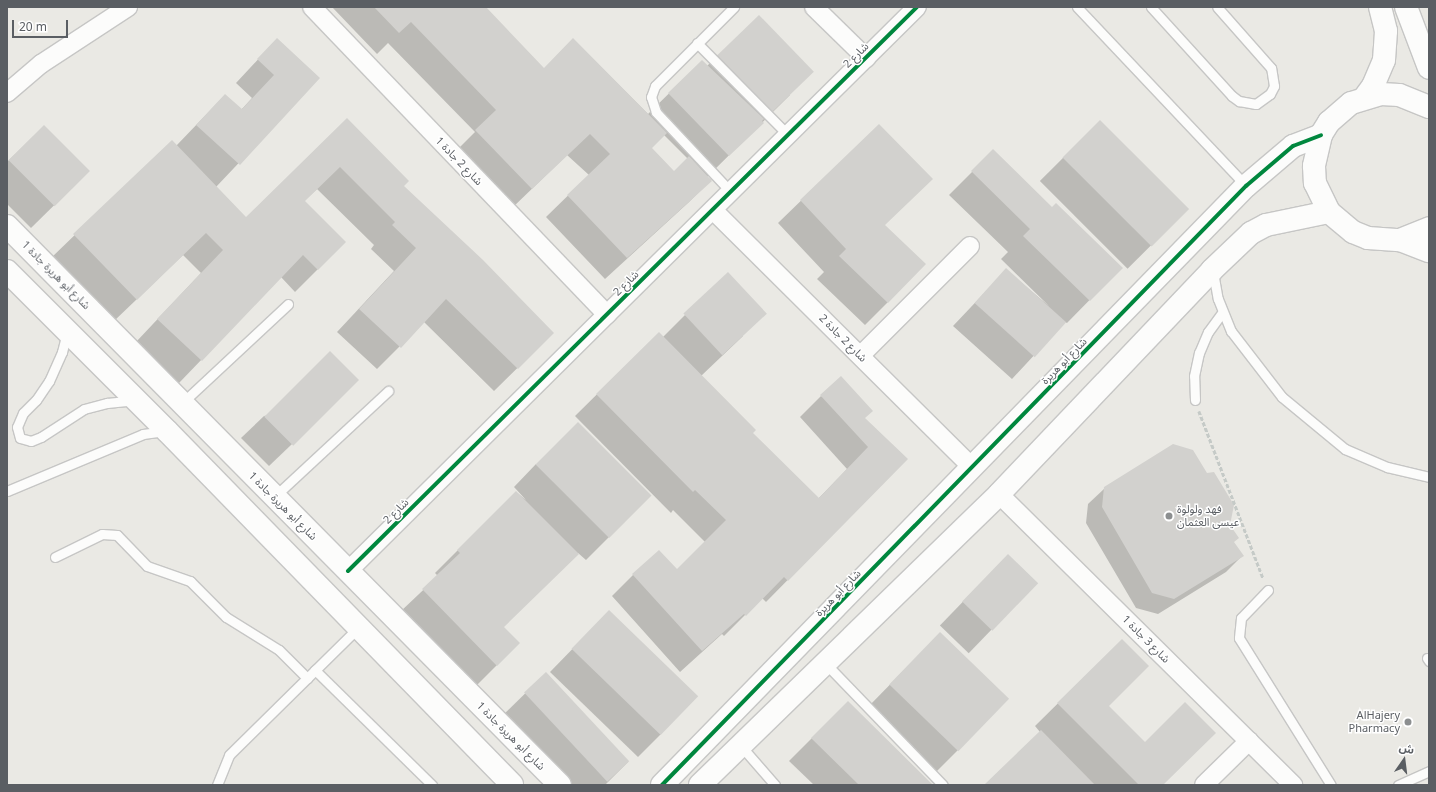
<!DOCTYPE html>
<html>
<head>
<meta charset="utf-8">
<style>
  body { margin:0 }
  #map { position:relative; width:1436px; height:792px; overflow:hidden; background:#eae9e4; font-family:"Noto Sans","Noto Sans Arabic",sans-serif }
  div>[style] { position:absolute }
  .shadow>* { inset:0; background:#0003; transform-origin:0 0 }
  .building>* { inset:0; background:#d2d1ce; transform-origin:0 0 }
  .path>* { height:2.5px; margin-top:-1.25px; transform-origin:0; background:repeating-linear-gradient(90deg,#c5cac7 0 4px,transparent 0 6px) }
  .roads { filter:drop-shadow(1px 0 #c6c6c5) drop-shadow(-1px 0 #c6c6c5) drop-shadow(0 1px #c6c6c5) drop-shadow(0 -1px #c6c6c5) }
  .service>* { height:9px; margin:-4.5px; padding:0 4.5px; transform-origin:4.5px; border-radius:4.5px; background:#fcfcfb }
  .minor>* { height:18px; margin:-9px; padding:0 9px; transform-origin:9px; border-radius:9px; background:#fcfcfb }
  .tertiary>* { height:22px; margin:-11px; padding:0 11px; transform-origin:11px; border-radius:11px; background:#fcfcfb }
  .secondary>* { height:22px; margin:-11px; padding:0 11px; transform-origin:11px; border-radius:11px; background:#fcfcfb }
  .cycleway>* { height:4px; margin:-2px; padding:0 2px; transform-origin:2px; border-radius:2px; background:#00873e }
  .dots>* { width:11px; height:11px; translate:-50% -50%; box-sizing:border-box; border:2px solid #fff; border-radius:50% }
  span { translate:-50% -50%; white-space:nowrap; text-align:center; line-height:1.15; -webkit-text-stroke:3px #fff; paint-order:stroke }
  .street-label { font-size:11px; color:#5a5e63 }
  .poi-label { font-size:11px; color:#5a5e63 }
  .left { translate:0 -50%; text-align:left }
  .right { translate:-100% -50%; text-align:right }
  .frame { position:absolute; inset:0; border:8px solid #5a5e63; pointer-events:none }
  .north { position:absolute; left:1384px; top:740px; width:40px; height:40px; -webkit-text-stroke:3px #fff; paint-order:stroke; rotate:14deg; font-size:11px; font-weight:700; line-height:16px; text-align:center; color:#5a5e63 }
  .north::after { content:''; display:block; margin:auto; width:14px; height:18px; background:#5a5e63; clip-path:polygon(50% 0,100% 100%,50% 72%,0 100%) }
  .scale { position:absolute; left:12px; top:20px; width:56px; height:18px; box-sizing:border-box; border:2px solid #5a5e63; border-top:0; padding-left:5px; font-size:12px; line-height:14px; white-space:nowrap; color:#5a5e63; -webkit-text-stroke:3px #fff; paint-order:stroke }
</style>
</head>
<body>
<div id="map">
  <div class="shadow">
    <i style="clip-path:polygon(evenodd,332px 7px,484px 7px,544px 69px,573px 39px,648px 114px,702px 61px,707px 66px,718px 55px,790px 95px,707px 177px,711px 180px,689px 202px,605px 279px,546px 217px,589px 175px,567px 155px,510px 210px,455px 152px,475px 132px,388px 43px,377px 54px,332px 7px,664px 135px,688px 159px,674px 172px,651px 148px,664px 135px)"></i>
    <i style="clip-path:polygon(277px 39px,319px 78px,216px 187px,246px 218px,347px 119px,402px 186px,553px 333px,494px 391px,424px 322px,377px 369px,337px 332px,394px 271px,371px 249px,374px 245px,317px 189px,304px 201px,345px 242px,295px 292px,281px 277px,179px 383px,136px 342px,201px 273px,183px 255px,113px 322px,51px 258px,172px 141px,176px 146px,225px 95px,241px 110px,252px 98px,236px 83px)"></i>
    <i style="left:1100px;top:121px;width:124px;height:85px;rotate:45deg"></i>
    <i style="clip-path:polygon(879px 125px,888px 302px,865px 325px,817px 279px,824px 272px,778px 223px)"></i>
    <i style="clip-path:polygon(44px 126px,89px 171px,31px 228px,7px 204px,7px 162px)"></i>
    <i style="clip-path:polygon(993px 151px,1052px 208px,1121px 268px,1067px 323px,1065px 322px,1012px 379px,953px 326px,1006px 270px,1049px 306px,1001px 259px,1008px 252px,949px 195px)"></i>
    <i style="clip-path:polygon(685px 315px,743px 336px,701px 376px,752px 433px,818px 499px,847px 469px,800px 417px,821px 396px,864px 418px,907px 459px,766px 602px,762px 598px,724px 636px,722px 634px,680px 672px,612px 596px,633px 575px,677px 570px,705px 542px,673px 510px,671px 513px,575px 416px,659px 333px,663px 337px)"></i>
    <i style="clip-path:polygon(335px 403px,269px 466px,241px 438px,264px 416px)"></i>
    <i style="clip-path:polygon(536px 464px,650px 496px,586px 560px,578px 553px,503px 627px,519px 643px,474px 688px,400px 612px,438px 576px,435px 573px,516px 492px,526px 500px,514px 487px)"></i>
    <i style="clip-path:polygon(1105px 488px,1229px 525px,1233px 542px,1242px 556px,1226px 572px,1158px 614px,1136px 608px,1086px 523px,1088px 504px)"></i>
    <i style="left:1008px;top:555px;width:40px;height:98px;rotate:44deg"></i>
    <i style="clip-path:polygon(587px 634px,661px 734px,638px 757px,550px 672px)"></i>
    <i style="clip-path:polygon(1122px 640px,1108px 706px,1161px 785px,985px 785px,1040px 732px,1035px 726px)"></i>
    <i style="clip-path:polygon(918px 656px,958px 750px,935px 773px,867px 708px)"></i>
    <i style="clip-path:polygon(546px 673px,628px 762px,605px 785px,565px 785px,502px 716px)"></i>
    <i style="clip-path:polygon(848px 702px,932px 785px,814px 785px,789px 761px)"></i>
  </div>
  <div class="building">
    <i style="clip-path:polygon(374px 7px,486px 7px,544px 68px,573px 38px,667px 133px,652px 148px,674px 171px,689px 156px,712px 181px,627px 258px,567px 195px,610px 154px,590px 134px,532px 189px,475px 130px,496px 110px,411px 22px,399px 33px)"></i>
    <i style="left:759px;top:15px;width:79px;height:58px;rotate:46deg"></i>
    <i style="clip-path:polygon(277px 38px,320px 78px,240px 165px,196px 125px,225px 94px,242px 109px,274px 75px,257px 59px)"></i>
    <i style="clip-path:polygon(702px 60px,764px 119px,762px 121px,764px 123px,729px 156px,668px 93px)"></i>
    <i style="clip-path:polygon(347px 118px,409px 181px,404px 186px,483px 260px,554px 333px,518px 369px,446px 299px,401px 348px,359px 309px,416px 248px,392px 225px,395px 222px,340px 167px,305px 201px,346px 242px,318px 270px,303px 255px,202px 361px,157px 319px,223px 250px,206px 233px,137px 300px,73px 234px,172px 140px,246px 217px)"></i>
    <i style="left:1100px;top:120px;width:126px;height:53px;rotate:45deg"></i>
    <i style="clip-path:polygon(879px 124px,933px 179px,885px 225px,926px 264px,888px 303px,839px 256px,846px 249px,800px 200px)"></i>
    <i style="left:44px;top:125px;width:65px;height:50px;rotate:45deg"></i>
    <i style="clip-path:polygon(993px 149px,1052px 207px,1056px 203px,1123px 268px,1090px 301px,1023px 236px,1030px 229px,971px 171px)"></i>
    <i style="left:1006px;top:268px;width:81px;height:47px;rotate:42deg"></i>
    <i style="left:728px;top:272px;width:57px;height:61px;rotate:47deg"></i>
    <i style="clip-path:polygon(659px 332px,756px 430px,753px 433px,819px 498px,868px 447px,820px 395px,841px 376px,873px 411px,865px 418px,908px 459px,788px 581px,784px 577px,746px 616px,744px 614px,702px 651px,632px 574px,659px 550px,677px 569px,726px 520px,695px 490px,693px 492px,596px 394px)"></i>
    <i style="left:330px;top:351px;width:41px;height:93px;rotate:45deg"></i>
    <i style="left:578px;top:422px;width:104px;height:60px;rotate:45deg"></i>
    <i style="clip-path:polygon(1173px 444px,1193px 450px,1207px 473px,1214px 472px,1234px 505px,1230px 525px,1239px 538px,1234px 542px,1244px 556px,1174px 599px,1152px 593px,1102px 507px,1104px 487px)"></i>
    <i style="clip-path:polygon(516px 491px,579px 554px,504px 627px,520px 643px,497px 666px,422px 589px,460px 553px,457px 550px)"></i>
    <i style="left:1008px;top:554px;width:42px;height:66px;rotate:44deg"></i>
    <i style="left:609px;top:610px;width:124px;height:54px;rotate:44deg"></i>
    <i style="left:940px;top:632px;width:96px;height:73px;rotate:44deg"></i>
    <i style="clip-path:polygon(1122px 639px,1149px 666px,1109px 706px,1145px 742px,1185px 702px,1216px 733px,1163px 785px,1139px 785px,1057px 703px)"></i>
    <i style="left:546px;top:672px;width:122px;height:30px;rotate:47deg"></i>
    <i style="clip-path:polygon(848px 701px,933px 785px,859px 785px,811px 738px)"></i>
    <i style="clip-path:polygon(1041px 730px,1095px 785px,984px 785px)"></i>
  </div>
  <div class="path">
    <i style="left:1199px;top:411px;width:179px;rotate:69deg"></i>
  </div>
  <div class="roads">
    <div class="service">
      <i style="left:1077px;top:7px;width:246px;rotate:46.6deg"></i>
      <i style="left:1151px;top:7px;width:120px;rotate:47.7deg"></i>
      <i style="left:1232px;top:96px;width:9px;rotate:36deg"></i>
      <i style="left:1239px;top:101px;width:17px;rotate:10deg"></i>
      <i style="left:1256px;top:104px;width:17px;rotate:-36deg"></i>
      <i style="left:1270px;top:94px;width:9px;rotate:-63deg"></i>
      <i style="left:1274px;top:86px;width:18px;rotate:-99deg"></i>
      <i style="left:1271px;top:68px;width:81px;rotate:-131.5deg"></i>
      <i style="left:697px;top:43px;width:129px;rotate:45.3deg"></i>
      <i style="left:731px;top:192px;width:110px;rotate:-133.2deg"></i>
      <i style="left:656px;top:112px;width:16px;rotate:-108deg"></i>
      <i style="left:651px;top:97px;width:12px;rotate:-70deg"></i>
      <i style="left:655px;top:86px;width:112px;rotate:-45deg"></i>
      <i style="left:1213px;top:272px;width:27px;rotate:80deg"></i>
      <i style="left:1218px;top:299px;width:35px;rotate:68deg"></i>
      <i style="left:1231px;top:331px;width:83px;rotate:52.3deg"></i>
      <i style="left:1282px;top:397px;width:82px;rotate:39.5deg"></i>
      <i style="left:1345px;top:449px;width:46px;rotate:23.2deg"></i>
      <i style="left:1387px;top:467px;width:43px;rotate:13.4deg"></i>
      <i style="left:67px;top:332px;width:21px;rotate:104deg"></i>
      <i style="left:62px;top:352px;width:32px;rotate:114deg"></i>
      <i style="left:49px;top:381px;width:23px;rotate:124deg"></i>
      <i style="left:36px;top:400px;width:18px;rotate:135deg"></i>
      <i style="left:23px;top:413px;width:15px;rotate:113deg"></i>
      <i style="left:17px;top:427px;width:11px;rotate:75deg"></i>
      <i style="left:20px;top:438px;width:11px;rotate:15deg"></i>
      <i style="left:31px;top:441px;width:11px;rotate:-22deg"></i>
      <i style="left:41px;top:437px;width:51px;rotate:-33.1deg"></i>
      <i style="left:84px;top:409px;width:24px;rotate:-15deg"></i>
      <i style="left:107px;top:403px;width:27px;rotate:-6deg"></i>
      <i style="left:1195px;top:400px;width:24px;rotate:-92deg"></i>
      <i style="left:1194px;top:376px;width:24px;rotate:-78deg"></i>
      <i style="left:1199px;top:353px;width:23px;rotate:-67deg"></i>
      <i style="left:1208px;top:332px;width:24px;rotate:-54deg"></i>
      <i style="left:182px;top:403px;width:145px;rotate:-43deg"></i>
      <i style="left:7px;top:491px;width:147px;rotate:-22.7deg"></i>
      <i style="left:143px;top:434px;width:22px;rotate:-8deg"></i>
      <i style="left:274px;top:497px;width:156px;rotate:-42.9deg"></i>
      <i style="left:55px;top:557px;width:52px;rotate:-26.1deg"></i>
      <i style="left:102px;top:534px;width:15px;rotate:4deg"></i>
      <i style="left:117px;top:535px;width:43px;rotate:45.9deg"></i>
      <i style="left:147px;top:566px;width:46px;rotate:19.2deg"></i>
      <i style="left:190px;top:581px;width:51px;rotate:45deg"></i>
      <i style="left:226px;top:617px;width:62px;rotate:31.9deg"></i>
      <i style="left:279px;top:650px;width:40px;rotate:45deg"></i>
      <i style="left:1268px;top:590px;width:39px;rotate:134deg"></i>
      <i style="left:1241px;top:618px;width:20px;rotate:96deg"></i>
      <i style="left:1239px;top:638px;width:173px;rotate:58deg"></i>
      <i style="left:1427px;top:658px;width:4px;rotate:56deg"></i>
      <i style="left:826px;top:664px;width:168px;rotate:46deg"></i>
      <i style="left:315px;top:670px;width:164px;rotate:44.5deg"></i>
      <i style="left:741px;top:746px;width:52px;rotate:48.9deg"></i>
      <i style="left:217px;top:785px;width:32px;rotate:-68deg"></i>
      <i style="left:229px;top:755px;width:182px;rotate:-44.6deg"></i>
      <i style="left:1398px;top:785px;width:34px;rotate:-24deg"></i>
    </div>
    <div class="minor">
      <i style="left:312px;top:7px;width:426px;rotate:46.2deg"></i>
      <i style="left:814px;top:7px;width:73px;rotate:44.4deg"></i>
      <i style="left:7px;top:93px;width:45px;rotate:-40.5deg"></i>
      <i style="left:41px;top:64px;width:104px;rotate:-33.2deg"></i>
      <i style="left:713px;top:210px;width:366px;rotate:44.8deg"></i>
      <i style="left:861px;top:355px;width:154px;rotate:-45deg"></i>
      <i style="left:999px;top:494px;width:414px;rotate:44.7deg"></i>
      <i style="left:348px;top:571px;width:801px;rotate:-44.75deg"></i>
      <i style="left:1204px;top:785px;width:63px;rotate:-44.4deg"></i>
    </div>
    <div class="tertiary">
      <i style="left:7px;top:226px;width:786px;rotate:45.31deg"></i>
      <i style="left:7px;top:271px;width:226px;rotate:45deg"></i>
      <i style="left:167px;top:431px;width:494px;rotate:45.7deg"></i>
      <i style="left:662px;top:785px;width:837px;rotate:-45.73deg"></i>
      <i style="left:1246px;top:186px;width:62px;rotate:-40.4deg"></i>
      <i style="left:1293px;top:146px;width:30px;rotate:-21deg"></i>
      <i style="left:700px;top:785px;width:417px;rotate:-44.2deg"></i>
      <i style="left:999px;top:494px;width:309px;rotate:-46.4deg"></i>
      <i style="left:1212px;top:270px;width:54px;rotate:-43.5deg"></i>
      <i style="left:1251px;top:233px;width:17px;rotate:-28deg"></i>
      <i style="left:1266px;top:225px;width:64px;rotate:-11.7deg"></i>
    </div>
    <div class="secondary">
      <i style="left:1406px;top:7px;width:65px;rotate:69.3deg"></i>
      <i style="left:1365px;top:97px;width:14px;rotate:-54deg"></i>
      <i style="left:1373px;top:86px;width:28px;rotate:-67deg"></i>
      <i style="left:1384px;top:60px;width:29px;rotate:-86deg"></i>
      <i style="left:1386px;top:31px;width:25px;rotate:-104deg"></i>
      <i style="left:1429px;top:107px;width:32px;rotate:-158deg"></i>
      <i style="left:1399px;top:95px;width:18px;rotate:-177deg"></i>
      <i style="left:1381px;top:94px;width:31px;rotate:163deg"></i>
      <i style="left:1351px;top:103px;width:29px;rotate:139deg"></i>
      <i style="left:1329px;top:122px;width:15px;rotate:122deg"></i>
      <i style="left:1321px;top:135px;width:32px;rotate:103deg"></i>
      <i style="left:1314px;top:166px;width:17px;rotate:87deg"></i>
      <i style="left:1315px;top:183px;width:32px;rotate:64deg"></i>
      <i style="left:1329px;top:212px;width:31px;rotate:40deg"></i>
      <i style="left:1353px;top:232px;width:16px;rotate:22deg"></i>
      <i style="left:1368px;top:238px;width:32px;rotate:4deg"></i>
      <i style="left:1400px;top:240px;width:31px;rotate:-22deg"></i>
      <i style="left:1400px;top:240px;width:31px;rotate:21deg"></i>
    </div>
  </div>
  <div class="cycleway">
    <i style="left:348px;top:571px;width:801px;rotate:-44.75deg"></i>
    <i style="left:662px;top:785px;width:837px;rotate:-45.73deg"></i>
    <i style="left:1246px;top:186px;width:62px;rotate:-40.4deg"></i>
    <i style="left:1293px;top:146px;width:30px;rotate:-21deg"></i>
  </div>
  <div class="dots">
    <i style="left:1169px;top:516px;background:#8c8f90"></i>
    <i style="left:1408px;top:722px;background:#8c8f90"></i>
  </div>
  <div class="street-label">
    <span style="left:856px;top:55px;rotate:-45deg">شارع 2</span>
    <span style="left:459px;top:161px;rotate:46deg">شارع 2 جادة 1</span>
    <span style="left:56px;top:275px;rotate:45deg">شارع أبو هريرة جادة 1</span>
    <span style="left:626px;top:283px;rotate:-45deg">شارع 2</span>
    <span style="left:843px;top:338px;rotate:45deg">شارع 2 جادة 2</span>
    <span style="left:1064px;top:361px;rotate:-46deg">شارع أبو هريرة</span>
    <span style="left:283px;top:506px;rotate:45deg">شارع أبو هريرة جادة 1</span>
    <span style="left:396px;top:511px;rotate:-45deg">شارع 2</span>
    <span style="left:838px;top:593px;rotate:-46deg">شارع أبو هريرة</span>
    <span style="left:1146px;top:639px;rotate:45deg">شارع 3 جادة 1</span>
    <span style="left:511px;top:736px;rotate:45deg">شارع أبو هريرة جادة 1</span>
  </div>
  <div class="poi-label">
    <span class="left" style="left:1177px;top:516px">فهد ولولوة<br>عيسى العثمان</span>
    <span class="right" style="left:1400px;top:722px">AlHajery<br>Pharmacy</span>
  </div>
  <div class="frame"></div>
  <div class="north">ش</div>
  <div class="scale">20 m</div>
</div>
</body>
</html>
